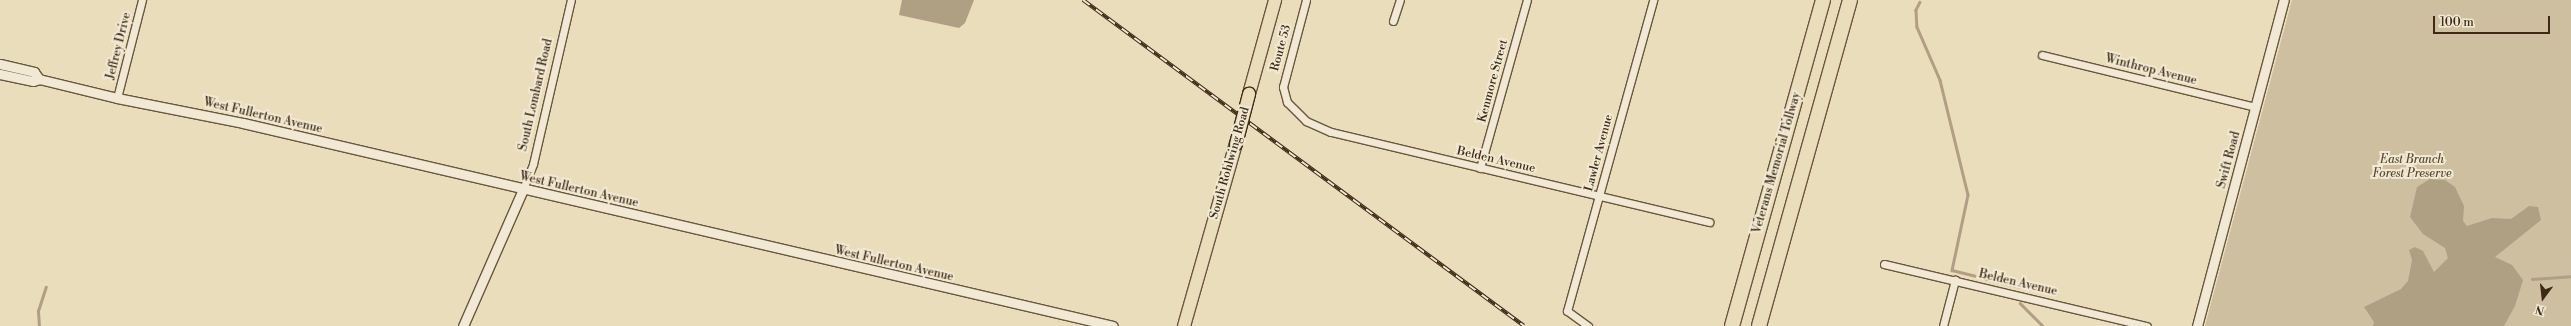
<!DOCTYPE html>
<html>
<head>
<meta charset="utf-8">
<style>
  body { margin:0 }
  #map { position:relative; width:2571px; height:326px; overflow:hidden; background:#eaddbc; font-family:"Libre Bodoni",serif }
  div>[style] { position:absolute }
  .green>* { inset:0; background:#cdbf9f }
  .water>* { inset:0; background:#afa083 }
  .stream>* { height:2.5px; margin:-1.25px; padding:0 1.25px; transform-origin:1.25px; border-radius:1.25px; background:#afa083 }
  .roads { filter:drop-shadow(1px 0 #68573e) drop-shadow(-1px 0 #68573e) drop-shadow(0 1px #68573e) drop-shadow(0 -1px #68573e) }
  .minor>* { height:7px; margin:-3.5px; padding:0 3.5px; transform-origin:3.5px; border-radius:3.5px; background:#f1e9d3 }
  .tertiary>* { height:9px; margin:-4.5px; padding:0 4.5px; transform-origin:4.5px; border-radius:4.5px; background:#f1e9d3 }
  .primary>* { height:12px; margin:-6px; padding:0 6px; transform-origin:6px; border-radius:6px; background:#eaddbc }
  .motorway>* { height:14px; margin:-7px; padding:0 7px; transform-origin:7px; border-radius:7px; background:#eaddbc }
  .rail>* { height:4px; margin-top:-2px; transform-origin:0; background:repeating-linear-gradient(90deg,#f1e9d3 0 8px,#3d2a14 0 16px); box-sizing:border-box; border-block:1px solid #3d2a14 }
  .bridges { filter:drop-shadow(1px 0 #3d2a14) drop-shadow(-1px 0 #3d2a14) drop-shadow(0 1px #3d2a14) drop-shadow(0 -1px #3d2a14) }
  .primary-bridge>* { height:12px; margin:-6px; padding:0 6px; transform-origin:6px; border-radius:6px; background:#eaddbc }
  span { translate:-50% -50%; white-space:nowrap; text-align:center; line-height:1.15; -webkit-text-stroke:4px #f1e9d3; paint-order:stroke }
  .street-label { font-size:12px; color:#3d2a14 }
  .park-label { font-size:12px; color:#5a4830; font-style:italic }
  .north { position:absolute; left:2523px; top:278px; width:40px; height:40px; -webkit-text-stroke:3px #f1e9d3; paint-order:stroke; rotate:195deg; font-size:11px; font-weight:700; line-height:16px; text-align:center; color:#3d2a14 }
  .north::after { content:''; display:block; margin:auto; width:14px; height:18px; background:#3d2a14; clip-path:polygon(50% 0,100% 100%,50% 72%,0 100%) }
  .scale { position:absolute; left:2433px; top:16px; width:117px; height:18px; box-sizing:border-box; border:2px solid #3d2a14; border-top:0; padding-left:5px; font-size:12px; line-height:14px; white-space:nowrap; color:#3d2a14; -webkit-text-stroke:3px #f1e9d3; paint-order:stroke }
</style>
</head>
<body>
<div id="map">
  <div class="green">
    <i style="clip-path:polygon(2292px 0,2571px 0,2571px 326px,2205px 326px)"></i>
  </div>
  <div class="water">
    <i style="clip-path:polygon(902px 0,974px 0,965px 23px,959px 28px,899px 15px)"></i>
    <i style="clip-path:polygon(2430px 179px,2445px 180px,2455px 187px,2464px 206px,2463px 221px,2467px 226px,2492px 218px,2511px 219px,2529px 206px,2538px 207px,2541px 220px,2495px 257px,2512px 265px,2523px 280px,2515px 306px,2504px 326px,2373px 326px,2374px 322px,2364px 307px,2401px 289px,2408px 281px,2412px 260px,2409px 250px,2415px 247px,2423px 251px,2434px 272px,2448px 258px,2445px 248px,2423px 234px,2410px 217px,2417px 187px)"></i>
  </div>
  <div class="stream">
    <i style="left:1920px;top:2px;width:9px;rotate:117deg"></i>
    <i style="left:1916px;top:10px;width:17px;rotate:87deg"></i>
    <i style="left:1917px;top:27px;width:58px;rotate:66.5deg"></i>
    <i style="left:1940px;top:80px;width:118px;rotate:76.3deg"></i>
    <i style="left:1968px;top:195px;width:77px;rotate:102deg"></i>
    <i style="left:1952px;top:270px;width:70px;rotate:14deg"></i>
    <i style="left:2532px;top:279px;width:39px;rotate:-4deg"></i>
    <i style="left:2020px;top:303px;width:33px;rotate:45deg"></i>
    <i style="left:39px;top:326px;width:15px;rotate:-94deg"></i>
    <i style="left:38px;top:311px;width:25px;rotate:-72deg"></i>
  </div>
  <div class="roads">
    <div class="minor">
      <i style="left:1306px;top:0;width:90px;rotate:104.8deg"></i>
      <i style="left:1283px;top:87px;width:16px;rotate:75deg"></i>
      <i style="left:1287px;top:102px;width:27px;rotate:45deg"></i>
      <i style="left:1306px;top:121px;width:27px;rotate:24deg"></i>
      <i style="left:1331px;top:132px;width:389px;rotate:13.4deg"></i>
      <i style="left:1393px;top:21px;width:22px;rotate:-72deg"></i>
      <i style="left:2042px;top:55px;width:219px;rotate:13.7deg"></i>
      <i style="left:117px;top:98px;width:101px;rotate:-75.7deg"></i>
      <i style="left:1480px;top:168px;width:174px;rotate:-74.4deg"></i>
      <i style="left:523px;top:189px;width:27px;rotate:-68deg"></i>
      <i style="left:533px;top:164px;width:168px;rotate:-77deg"></i>
      <i style="left:1884px;top:264px;width:270px;rotate:13.3deg"></i>
      <i style="left:1588px;top:326px;width:26px;rotate:-144deg"></i>
      <i style="left:1567px;top:311px;width:323px;rotate:-74.5deg"></i>
      <i style="left:1943px;top:326px;width:48px;rotate:-75.4deg"></i>
    </div>
    <div class="tertiary">
      <i style="left:0;top:64px;width:35px;rotate:13deg"></i>
      <i style="left:34px;top:72px;width:9px;rotate:54deg"></i>
      <i style="left:39px;top:79px;width:80px;rotate:13.7deg"></i>
      <i style="left:117px;top:98px;width:128px;rotate:11.2deg"></i>
      <i style="left:243px;top:123px;width:893px;rotate:13.13deg"></i>
      <i style="left:0;top:74px;width:34px;rotate:12deg"></i>
      <i style="left:33px;top:81px;width:6px;rotate:-18deg"></i>
      <i style="left:463px;top:326px;width:150px;rotate:-66.3deg"></i>
      <i style="left:2197px;top:326px;width:337px;rotate:-75.1deg"></i>
    </div>
    <div class="primary">
      <i style="left:1249px;top:94px;width:98px;rotate:-74.5deg"></i>
      <i style="left:1184px;top:326px;width:189px;rotate:-74.1deg"></i>
    </div>
    <div class="motorway">
      <i style="left:1732px;top:326px;width:338px;rotate:-74.4deg"></i>
      <i style="left:1759px;top:326px;width:338px;rotate:-74.4deg"></i>
    </div>
  </div>
  <div class="rail">
    <i style="left:1083px;top:0;width:548px;rotate:36.47deg"></i>
  </div>
  <div class="bridges">
    <div class="primary-bridge">
      <i style="left:1236px;top:144px;width:52px;rotate:-75.4deg"></i>
    </div>
  </div>
  <div class="street-label">
    <span style="left:119px;top:46px;rotate:-76deg">Jeffrey Drive</span>
    <span style="left:1281px;top:48px;rotate:-75deg">Route 53</span>
    <span style="left:2151px;top:70px;rotate:14deg">Winthrop Avenue</span>
    <span style="left:1493px;top:81px;rotate:-75deg">Kenmore Street</span>
    <span style="left:536px;top:95px;rotate:-77deg">South Lombard Road</span>
    <span style="left:263px;top:116px;rotate:13deg">West Fullerton Avenue</span>
    <span style="left:1599px;top:153px;rotate:-75deg">Lawler Avenue</span>
    <span style="left:1496px;top:160px;rotate:13deg">Belden Avenue</span>
    <span style="left:2229px;top:160px;rotate:-75deg">Swift Road</span>
    <span style="left:1230px;top:163px;rotate:-74deg">South Rohlwing Road</span>
    <span style="left:1777px;top:163px;rotate:-74deg">Veterans Memorial Tollway</span>
    <span style="left:579px;top:190px;rotate:13deg">West Fullerton Avenue</span>
    <span style="left:894px;top:264px;rotate:13deg">West Fullerton Avenue</span>
    <span style="left:2018px;top:283px;rotate:13deg">Belden Avenue</span>
  </div>
  <div class="park-label">
    <span style="left:2412px;top:167px">East Branch<br>Forest Preserve</span>
  </div>
  <div class="north">N</div>
  <div class="scale">100 m</div>
</div>
</body>
</html>
